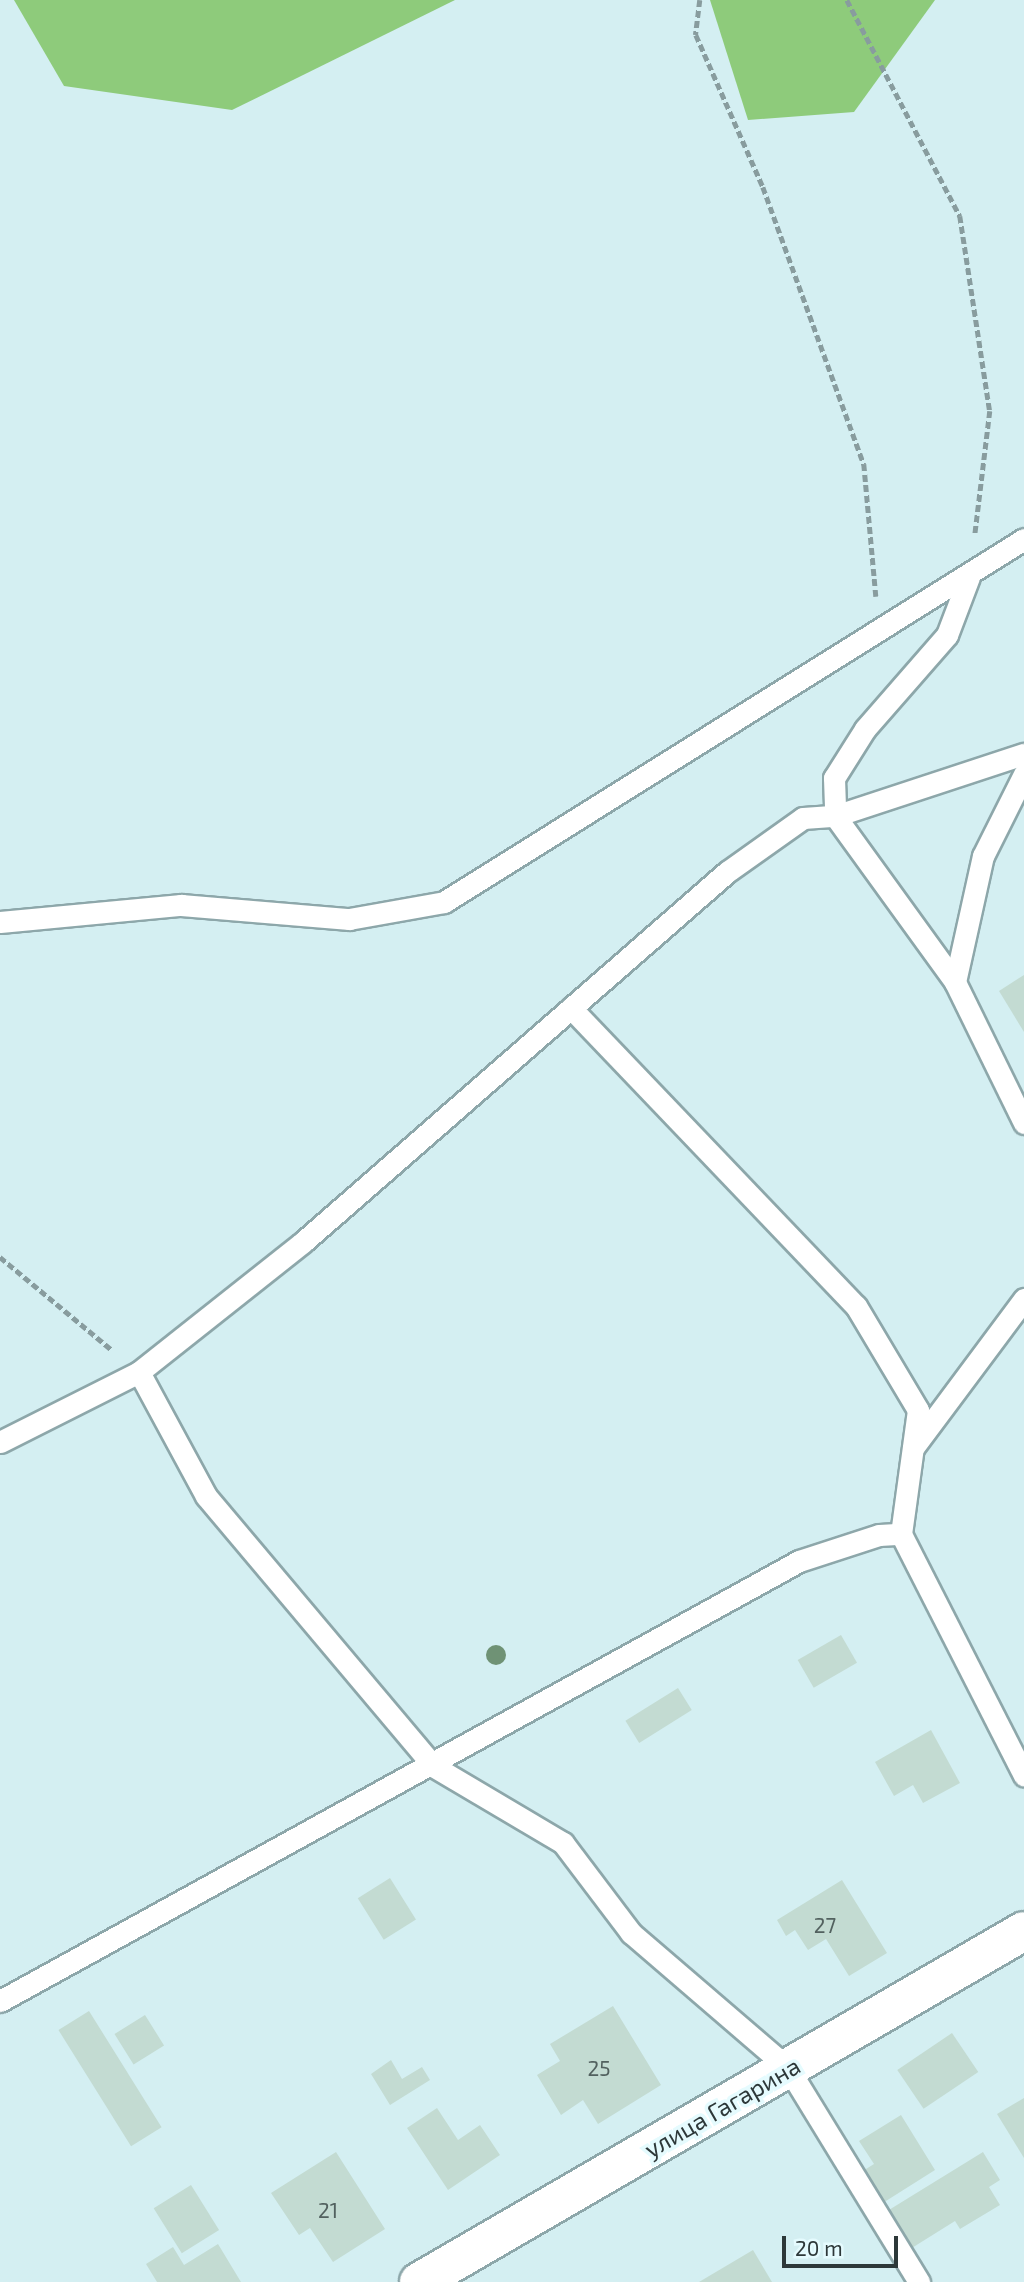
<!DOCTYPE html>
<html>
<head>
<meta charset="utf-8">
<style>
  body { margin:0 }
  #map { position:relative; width:1024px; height:2282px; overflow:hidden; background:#d4eff2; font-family:"Exo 2",sans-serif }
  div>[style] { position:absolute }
  .forest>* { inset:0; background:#8ecb7b }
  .building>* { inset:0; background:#c3dbd2; transform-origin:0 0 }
  .path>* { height:4.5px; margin-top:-2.25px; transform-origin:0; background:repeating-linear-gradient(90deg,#889c9e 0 7px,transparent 0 10.5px) }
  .roads { filter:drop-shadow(2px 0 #8da7aa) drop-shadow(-2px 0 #8da7aa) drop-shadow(0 2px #8da7aa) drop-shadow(0 -2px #8da7aa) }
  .service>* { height:21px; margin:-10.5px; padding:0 10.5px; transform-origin:10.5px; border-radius:10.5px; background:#fff }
  .minor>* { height:38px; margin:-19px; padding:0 19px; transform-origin:19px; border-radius:19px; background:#fff }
  .trees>* { width:20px; height:20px; margin:-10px; border-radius:50%; background:#6f9275 }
  span { translate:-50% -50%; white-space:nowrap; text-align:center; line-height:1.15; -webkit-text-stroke:7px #e5fbfe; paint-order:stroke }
  .number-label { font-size:21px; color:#52615f }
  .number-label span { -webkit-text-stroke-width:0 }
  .street-label { font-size:24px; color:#2d3839 }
  .scale { position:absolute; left:782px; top:2236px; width:116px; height:32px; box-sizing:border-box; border:4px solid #2d3839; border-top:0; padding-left:9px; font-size:21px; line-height:24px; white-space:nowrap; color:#2d3839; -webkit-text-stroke:5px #e5fbfe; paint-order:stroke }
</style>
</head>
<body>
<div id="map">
  <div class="forest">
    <i style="clip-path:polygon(14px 0,455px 0,232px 110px,64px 86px)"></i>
    <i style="clip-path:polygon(710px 0,935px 0,854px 112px,748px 120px)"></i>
  </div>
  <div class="building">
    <i style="clip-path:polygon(1024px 975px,1024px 1032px,999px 991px)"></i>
    <i style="left:841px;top:1635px;width:32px;height:50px;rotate:60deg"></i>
    <i style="left:678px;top:1688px;width:26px;height:62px;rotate:58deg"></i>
    <i style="clip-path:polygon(931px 1730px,960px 1783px,923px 1803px,913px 1785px,894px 1796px,875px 1762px)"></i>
    <i style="left:390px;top:1878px;width:49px;height:38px;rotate:58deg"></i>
    <i style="clip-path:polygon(842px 1880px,887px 1953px,849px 1976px,826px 1939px,808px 1950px,795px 1930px,786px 1936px,777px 1920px)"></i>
    <i style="clip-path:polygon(613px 2006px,661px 2085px,598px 2124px,583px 2100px,561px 2115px,537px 2075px,560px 2061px,550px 2044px)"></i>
    <i style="left:89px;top:2011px;width:137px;height:36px;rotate:58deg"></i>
    <i style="left:145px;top:2015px;width:36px;height:36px;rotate:58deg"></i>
    <i style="left:952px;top:2033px;width:47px;height:66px;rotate:56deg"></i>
    <i style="clip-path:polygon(391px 2060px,402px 2079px,422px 2067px,430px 2080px,390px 2105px,371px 2074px)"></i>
    <i style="clip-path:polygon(1024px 2098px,1024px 2158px,997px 2114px)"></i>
    <i style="clip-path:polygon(437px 2108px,458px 2140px,480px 2125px,500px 2155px,448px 2190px,407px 2128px)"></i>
    <i style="clip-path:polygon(901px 2115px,935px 2170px,878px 2206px,858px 2174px,874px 2164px,859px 2141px)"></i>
    <i style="clip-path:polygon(336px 2152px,385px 2229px,333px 2262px,310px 2228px,299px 2235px,271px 2193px)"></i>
    <i style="clip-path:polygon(983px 2152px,1000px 2180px,989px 2187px,1000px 2205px,960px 2229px,955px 2221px,907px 2251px,884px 2213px)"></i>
    <i style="left:191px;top:2185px;width:53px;height:44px;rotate:58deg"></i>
    <i style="clip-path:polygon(218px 2244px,241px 2282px,157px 2282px,146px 2264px,173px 2247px,184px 2265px)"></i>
    <i style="clip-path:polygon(753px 2250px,772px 2282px,699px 2282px)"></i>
  </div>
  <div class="path">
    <i style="left:700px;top:0;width:35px;rotate:97deg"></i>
    <i style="left:696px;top:35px;width:166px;rotate:66.2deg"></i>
    <i style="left:763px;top:187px;width:295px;rotate:70deg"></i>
    <i style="left:864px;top:464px;width:133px;rotate:84.8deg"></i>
    <i style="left:847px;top:0;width:244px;rotate:62.4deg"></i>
    <i style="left:960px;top:216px;width:197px;rotate:81.3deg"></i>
    <i style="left:990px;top:411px;width:125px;rotate:96.9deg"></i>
    <i style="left:0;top:1257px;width:146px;rotate:39.7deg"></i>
  </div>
  <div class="roads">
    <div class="service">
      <i style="left:969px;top:577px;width:62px;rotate:110.8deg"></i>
      <i style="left:947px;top:635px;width:125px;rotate:131.1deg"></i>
      <i style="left:865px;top:729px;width:58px;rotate:122.3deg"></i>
      <i style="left:834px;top:778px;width:38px;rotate:88deg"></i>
      <i style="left:835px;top:816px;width:205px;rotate:54.1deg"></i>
      <i style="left:955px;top:982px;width:157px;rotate:63.9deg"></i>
      <i style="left:0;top:922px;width:182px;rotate:-5.4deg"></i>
      <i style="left:181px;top:905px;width:169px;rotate:4.8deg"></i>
      <i style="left:349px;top:919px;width:97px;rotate:-10.1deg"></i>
      <i style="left:444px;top:902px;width:684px;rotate:-32.04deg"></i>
      <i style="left:955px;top:982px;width:129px;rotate:-77.5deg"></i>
      <i style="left:983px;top:856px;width:92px;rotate:-63.4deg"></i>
      <i style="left:571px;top:1008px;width:412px;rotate:46.3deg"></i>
      <i style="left:856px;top:1306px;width:121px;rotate:59.2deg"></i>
      <i style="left:918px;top:1410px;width:125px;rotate:97.8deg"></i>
      <i style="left:139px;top:1372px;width:141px;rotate:61.6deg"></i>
      <i style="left:206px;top:1496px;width:353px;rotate:49.9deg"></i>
      <i style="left:433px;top:1766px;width:151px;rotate:30.6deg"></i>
      <i style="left:563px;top:1843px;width:113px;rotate:52.9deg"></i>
      <i style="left:631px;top:1933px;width:207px;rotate:40.7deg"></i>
      <i style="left:788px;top:2068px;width:251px;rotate:58.5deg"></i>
      <i style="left:0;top:1442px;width:156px;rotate:-26.7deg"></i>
      <i style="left:139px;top:1372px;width:209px;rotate:-38.4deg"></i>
      <i style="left:303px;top:1242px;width:563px;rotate:-41.11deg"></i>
      <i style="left:727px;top:872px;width:93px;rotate:-35.4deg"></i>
      <i style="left:803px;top:818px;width:32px;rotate:-4deg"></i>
      <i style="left:835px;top:816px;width:199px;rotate:-18.2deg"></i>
      <i style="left:913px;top:1448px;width:186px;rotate:-53.3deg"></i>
      <i style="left:0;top:2001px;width:912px;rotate:-28.84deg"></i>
      <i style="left:799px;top:1561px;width:84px;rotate:-18deg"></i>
      <i style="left:879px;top:1535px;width:22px;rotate:-3deg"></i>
      <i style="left:901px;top:1534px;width:271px;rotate:63deg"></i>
    </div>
    <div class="minor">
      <i style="left:419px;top:2282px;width:699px;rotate:-30.12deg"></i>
    </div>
  </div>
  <div class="trees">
    <i style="left:496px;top:1655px"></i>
  </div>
  <div class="number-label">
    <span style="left:825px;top:1925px">27</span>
    <span style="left:599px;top:2068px">25</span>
    <span style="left:328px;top:2210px">21</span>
  </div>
  <div class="street-label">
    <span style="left:722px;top:2107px;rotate:-30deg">улица Гагарина</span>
  </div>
  <div class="scale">20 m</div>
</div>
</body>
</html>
